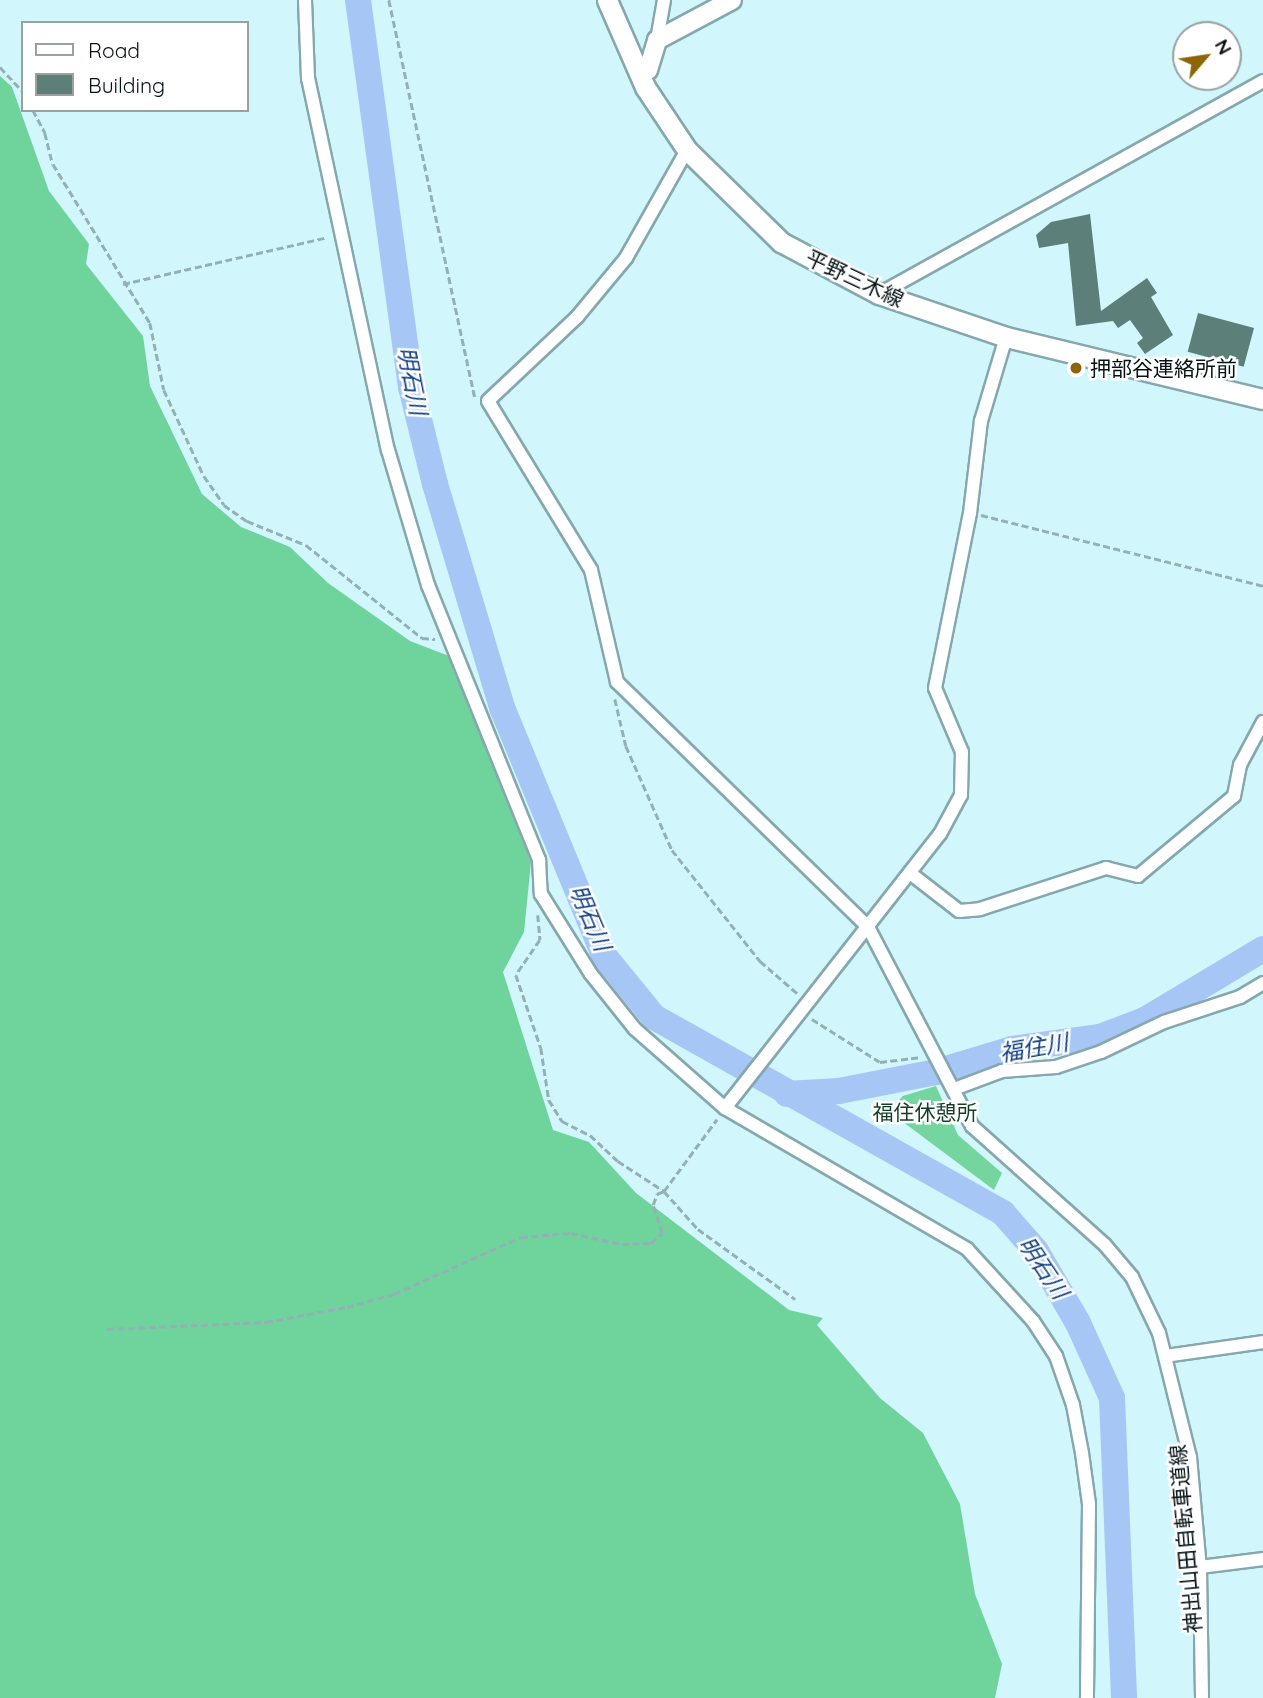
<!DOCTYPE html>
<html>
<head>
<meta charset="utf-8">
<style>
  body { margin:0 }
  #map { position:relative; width:1263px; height:1698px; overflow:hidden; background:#d1f6fc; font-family:Quicksand,"Noto Sans JP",sans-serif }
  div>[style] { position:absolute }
  .green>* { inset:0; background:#74d59f }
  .forest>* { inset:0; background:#6fd39c }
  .river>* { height:26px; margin:-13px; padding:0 13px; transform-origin:13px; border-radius:13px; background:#a6c6f5 }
  .building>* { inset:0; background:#5d7f79; transform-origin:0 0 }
  .path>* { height:2.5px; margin-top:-1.25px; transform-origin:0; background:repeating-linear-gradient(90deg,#93b0b5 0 7px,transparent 0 10.5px) }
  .roads { filter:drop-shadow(2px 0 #85a8ae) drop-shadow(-2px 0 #85a8ae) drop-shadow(0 2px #85a8ae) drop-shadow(0 -2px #85a8ae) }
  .minor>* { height:12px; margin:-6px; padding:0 6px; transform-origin:6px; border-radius:6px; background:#fff }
  .secondary>* { height:18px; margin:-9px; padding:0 9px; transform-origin:9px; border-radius:9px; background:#fff }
  .primary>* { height:19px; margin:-9.5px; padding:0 9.5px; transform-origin:9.5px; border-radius:9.5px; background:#fff }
  .dots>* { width:19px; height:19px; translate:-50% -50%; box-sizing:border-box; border:4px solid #fff; border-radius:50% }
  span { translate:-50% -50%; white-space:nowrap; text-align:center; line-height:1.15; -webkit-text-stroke:5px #fff; paint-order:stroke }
  .street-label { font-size:21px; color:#061315 }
  .poi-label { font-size:21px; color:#061315 }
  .left { translate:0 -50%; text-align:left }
  .park-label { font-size:21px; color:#133e28 }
  .water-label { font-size:23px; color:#103f82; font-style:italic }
  .legend { position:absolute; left:21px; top:21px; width:228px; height:91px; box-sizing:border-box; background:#fff; border:2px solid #9ba1a1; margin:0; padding:9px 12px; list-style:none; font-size:21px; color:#061315 }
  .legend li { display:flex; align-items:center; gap:14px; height:35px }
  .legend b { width:35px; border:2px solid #9ba1a1 }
  .north { position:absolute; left:1172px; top:21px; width:70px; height:70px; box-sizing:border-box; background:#fff; border:2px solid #9ba1a1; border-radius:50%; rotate:61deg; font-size:19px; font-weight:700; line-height:28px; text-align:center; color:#061315 }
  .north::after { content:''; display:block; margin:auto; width:24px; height:32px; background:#8c6506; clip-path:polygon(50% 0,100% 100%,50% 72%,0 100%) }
</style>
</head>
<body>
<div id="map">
  <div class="green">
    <i style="clip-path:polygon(936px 1086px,958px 1135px,1002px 1173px,994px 1190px,895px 1116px,896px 1103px,903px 1096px)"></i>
  </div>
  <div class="forest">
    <i style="clip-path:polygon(0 76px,12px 87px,49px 191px,89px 244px,86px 264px,143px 336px,150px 386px,202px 494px,241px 527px,290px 547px,328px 583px,410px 641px,449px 656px,531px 862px,524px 932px,503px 972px,553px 1130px,589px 1142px,636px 1193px,789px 1310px,823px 1318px,817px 1325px,880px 1398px,923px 1433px,960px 1504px,975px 1594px,1002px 1664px,995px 1698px,0 1698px)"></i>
  </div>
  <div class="river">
    <i style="left:358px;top:0;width:391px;rotate:82.2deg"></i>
    <i style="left:411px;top:387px;width:100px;rotate:76.1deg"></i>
    <i style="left:435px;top:484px;width:236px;rotate:73.3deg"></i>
    <i style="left:503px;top:710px;width:267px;rotate:67.6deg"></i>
    <i style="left:605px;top:957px;width:77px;rotate:50.8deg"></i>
    <i style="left:654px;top:1017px;width:400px;rotate:29.3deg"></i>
    <i style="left:1003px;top:1213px;width:50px;rotate:49deg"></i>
    <i style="left:1036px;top:1251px;width:83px;rotate:59.7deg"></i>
    <i style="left:1078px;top:1323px;width:82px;rotate:65.6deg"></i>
    <i style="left:1112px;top:1398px;width:300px;rotate:87.7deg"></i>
    <i style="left:787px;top:1094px;width:52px;rotate:-3.3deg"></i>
    <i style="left:839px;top:1091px;width:99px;rotate:-11.1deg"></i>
    <i style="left:936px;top:1072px;width:79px;rotate:-16.8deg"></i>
    <i style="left:1012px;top:1049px;width:89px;rotate:-7.8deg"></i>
    <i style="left:1100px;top:1037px;width:48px;rotate:-20.7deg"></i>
    <i style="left:1145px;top:1020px;width:138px;rotate:-31deg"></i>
  </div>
  <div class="building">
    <i style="clip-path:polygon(1090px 214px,1101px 311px,1147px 278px,1157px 293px,1151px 297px,1173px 335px,1145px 354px,1137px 343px,1143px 338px,1130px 320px,1118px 328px,1113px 321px,1076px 326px,1068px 243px,1039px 248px,1036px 235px,1051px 222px)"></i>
    <i style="left:1198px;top:313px;width:58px;height:40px;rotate:15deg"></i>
  </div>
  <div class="path">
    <i style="left:389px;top:0;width:408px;rotate:77.8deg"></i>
    <i style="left:0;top:67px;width:34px;rotate:47deg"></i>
    <i style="left:33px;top:110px;width:26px;rotate:62deg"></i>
    <i style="left:45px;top:133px;width:32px;rotate:76deg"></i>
    <i style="left:53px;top:164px;width:186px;rotate:58.6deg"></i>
    <i style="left:150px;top:323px;width:68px;rotate:78.2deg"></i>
    <i style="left:164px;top:390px;width:95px;rotate:65.1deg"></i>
    <i style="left:204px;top:476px;width:35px;rotate:55deg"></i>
    <i style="left:224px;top:505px;width:28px;rotate:35deg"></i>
    <i style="left:247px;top:521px;width:64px;rotate:22.1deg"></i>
    <i style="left:306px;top:545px;width:149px;rotate:38.7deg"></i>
    <i style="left:422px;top:638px;width:13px;rotate:4deg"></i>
    <i style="left:123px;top:284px;width:210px;rotate:-12.9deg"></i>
    <i style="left:981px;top:515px;width:291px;rotate:14.1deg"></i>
    <i style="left:615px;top:699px;width:48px;rotate:76.8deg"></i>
    <i style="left:626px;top:746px;width:114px;rotate:66.1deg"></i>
    <i style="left:672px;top:850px;width:142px;rotate:51.6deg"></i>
    <i style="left:760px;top:961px;width:50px;rotate:41deg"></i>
    <i style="left:538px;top:915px;width:25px;rotate:85deg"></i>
    <i style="left:540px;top:940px;width:42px;rotate:124.4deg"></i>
    <i style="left:516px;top:975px;width:77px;rotate:71.1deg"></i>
    <i style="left:541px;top:1048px;width:53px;rotate:81.3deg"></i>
    <i style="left:549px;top:1100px;width:25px;rotate:58deg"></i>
    <i style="left:562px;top:1121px;width:31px;rotate:27deg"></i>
    <i style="left:590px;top:1135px;width:38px;rotate:43deg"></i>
    <i style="left:618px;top:1161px;width:55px;rotate:33.1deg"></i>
    <i style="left:664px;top:1191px;width:51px;rotate:48.2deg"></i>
    <i style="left:698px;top:1229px;width:120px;rotate:35.8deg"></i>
    <i style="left:812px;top:1019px;width:80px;rotate:32.3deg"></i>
    <i style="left:880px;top:1062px;width:42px;rotate:-6.8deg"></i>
    <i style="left:107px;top:1329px;width:159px;rotate:-2.5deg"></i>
    <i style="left:266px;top:1322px;width:82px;rotate:-10.5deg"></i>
    <i style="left:347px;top:1307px;width:49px;rotate:-15.5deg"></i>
    <i style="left:394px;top:1294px;width:139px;rotate:-24.2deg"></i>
    <i style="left:521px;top:1237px;width:50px;rotate:-4.6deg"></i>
    <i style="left:571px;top:1233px;width:52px;rotate:12.2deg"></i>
    <i style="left:622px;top:1244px;width:29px;rotate:-2deg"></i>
    <i style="left:651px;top:1243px;width:15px;rotate:-42deg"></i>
    <i style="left:662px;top:1233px;width:29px;rotate:-108deg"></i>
    <i style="left:653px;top:1205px;width:12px;rotate:-70deg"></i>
    <i style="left:657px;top:1194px;width:8px;rotate:-23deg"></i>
    <i style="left:664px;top:1191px;width:89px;rotate:-53.6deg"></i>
  </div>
  <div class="roads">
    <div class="minor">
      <i style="left:305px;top:0;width:78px;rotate:87.8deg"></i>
      <i style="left:308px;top:78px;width:381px;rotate:77.9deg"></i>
      <i style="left:388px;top:450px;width:141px;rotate:73.5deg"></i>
      <i style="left:428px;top:585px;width:297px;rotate:68deg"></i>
      <i style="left:539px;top:860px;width:34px;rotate:87deg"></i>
      <i style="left:541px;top:894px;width:94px;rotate:58deg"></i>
      <i style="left:591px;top:974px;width:70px;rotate:51.3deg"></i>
      <i style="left:635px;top:1029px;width:120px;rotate:41.3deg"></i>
      <i style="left:725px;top:1108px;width:280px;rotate:30.2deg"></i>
      <i style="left:967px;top:1249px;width:98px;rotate:47.5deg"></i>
      <i style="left:1033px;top:1321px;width:42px;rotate:56.7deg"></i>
      <i style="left:1056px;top:1356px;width:52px;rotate:70.9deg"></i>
      <i style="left:1073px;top:1405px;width:49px;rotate:79.4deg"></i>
      <i style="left:1082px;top:1453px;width:51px;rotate:82.2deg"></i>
      <i style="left:1089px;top:1504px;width:194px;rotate:90.6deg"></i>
      <i style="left:657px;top:40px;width:41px;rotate:-80.1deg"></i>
      <i style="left:687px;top:150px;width:124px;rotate:119.5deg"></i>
      <i style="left:626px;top:258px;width:77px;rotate:129.7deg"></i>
      <i style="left:577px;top:317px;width:122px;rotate:136.7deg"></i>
      <i style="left:488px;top:401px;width:198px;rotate:58.6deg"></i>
      <i style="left:591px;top:570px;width:115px;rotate:76.9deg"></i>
      <i style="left:617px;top:682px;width:351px;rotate:44.3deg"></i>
      <i style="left:868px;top:927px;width:225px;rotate:62.4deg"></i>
      <i style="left:972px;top:1126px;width:178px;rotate:41.8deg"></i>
      <i style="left:1105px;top:1245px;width:42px;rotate:49.8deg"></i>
      <i style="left:1132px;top:1277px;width:62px;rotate:64.3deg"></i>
      <i style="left:1159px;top:1333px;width:128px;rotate:76deg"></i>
      <i style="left:1190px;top:1457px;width:112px;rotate:84.9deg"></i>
      <i style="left:1200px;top:1569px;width:129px;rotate:89.1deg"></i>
      <i style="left:879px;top:294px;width:439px;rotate:-29deg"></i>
      <i style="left:910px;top:873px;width:62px;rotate:37.8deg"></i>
      <i style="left:959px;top:911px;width:21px;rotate:-5deg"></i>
      <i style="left:980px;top:909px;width:133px;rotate:-18deg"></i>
      <i style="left:1106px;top:868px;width:33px;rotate:14deg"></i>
      <i style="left:1138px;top:876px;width:125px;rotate:-39.8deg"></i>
      <i style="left:1234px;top:796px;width:32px;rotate:-79deg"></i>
      <i style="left:1240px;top:765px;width:49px;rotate:-61.9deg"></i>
      <i style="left:954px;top:1089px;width:51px;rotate:-20.6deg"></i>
      <i style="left:1002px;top:1071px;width:54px;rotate:-4.2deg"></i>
      <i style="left:1056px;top:1067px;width:47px;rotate:-18.4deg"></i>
      <i style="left:1101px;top:1052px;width:70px;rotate:-25.5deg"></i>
      <i style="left:1164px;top:1022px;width:80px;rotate:-18.2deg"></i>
      <i style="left:1240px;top:997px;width:27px;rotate:-31deg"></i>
      <i style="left:725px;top:1108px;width:348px;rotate:-51.9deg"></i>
      <i style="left:940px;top:834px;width:44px;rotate:-61.7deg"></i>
      <i style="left:961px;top:795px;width:43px;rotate:-88.7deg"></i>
      <i style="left:962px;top:752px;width:69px;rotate:-112.9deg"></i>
      <i style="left:935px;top:688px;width:178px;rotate:-78.7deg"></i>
      <i style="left:970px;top:513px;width:93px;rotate:-83.2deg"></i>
      <i style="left:981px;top:421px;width:88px;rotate:-73.4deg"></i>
      <i style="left:1165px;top:1356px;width:99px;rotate:-8.1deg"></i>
      <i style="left:1200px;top:1567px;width:64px;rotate:-7.2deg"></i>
    </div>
    <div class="secondary">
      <i style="left:648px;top:70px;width:31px;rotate:-73deg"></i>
      <i style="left:657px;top:40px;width:85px;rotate:-28.1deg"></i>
    </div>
    <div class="primary">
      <i style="left:607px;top:0;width:95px;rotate:66.4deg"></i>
      <i style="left:645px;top:87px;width:76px;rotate:56.3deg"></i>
      <i style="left:687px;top:150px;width:132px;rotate:44.4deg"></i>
      <i style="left:781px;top:242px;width:111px;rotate:28deg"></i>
      <i style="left:879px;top:294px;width:134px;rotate:18.7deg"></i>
      <i style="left:1006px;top:337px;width:264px;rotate:13.6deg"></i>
    </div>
  </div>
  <div class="dots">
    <i style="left:1076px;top:368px;background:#8c6506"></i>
  </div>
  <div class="street-label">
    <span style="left:855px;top:278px;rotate:25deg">平野三木線</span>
    <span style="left:1185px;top:1539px;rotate:-95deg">神出山田自転車道線</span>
  </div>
  <div class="poi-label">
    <span class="left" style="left:1090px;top:368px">押部谷連絡所前</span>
  </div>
  <div class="park-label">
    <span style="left:925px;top:1112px">福住休憩所</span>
  </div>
  <div class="water-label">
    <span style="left:412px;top:381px;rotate:79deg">明石川</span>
    <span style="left:590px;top:918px;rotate:67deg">明石川</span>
    <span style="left:1034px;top:1048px;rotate:-10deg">福住川</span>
    <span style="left:1043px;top:1268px;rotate:56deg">明石川</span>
  </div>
  <ul class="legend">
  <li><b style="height:9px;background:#fff"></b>Road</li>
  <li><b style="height:19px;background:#5d7f79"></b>Building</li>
  </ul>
  <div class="north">N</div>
</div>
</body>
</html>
